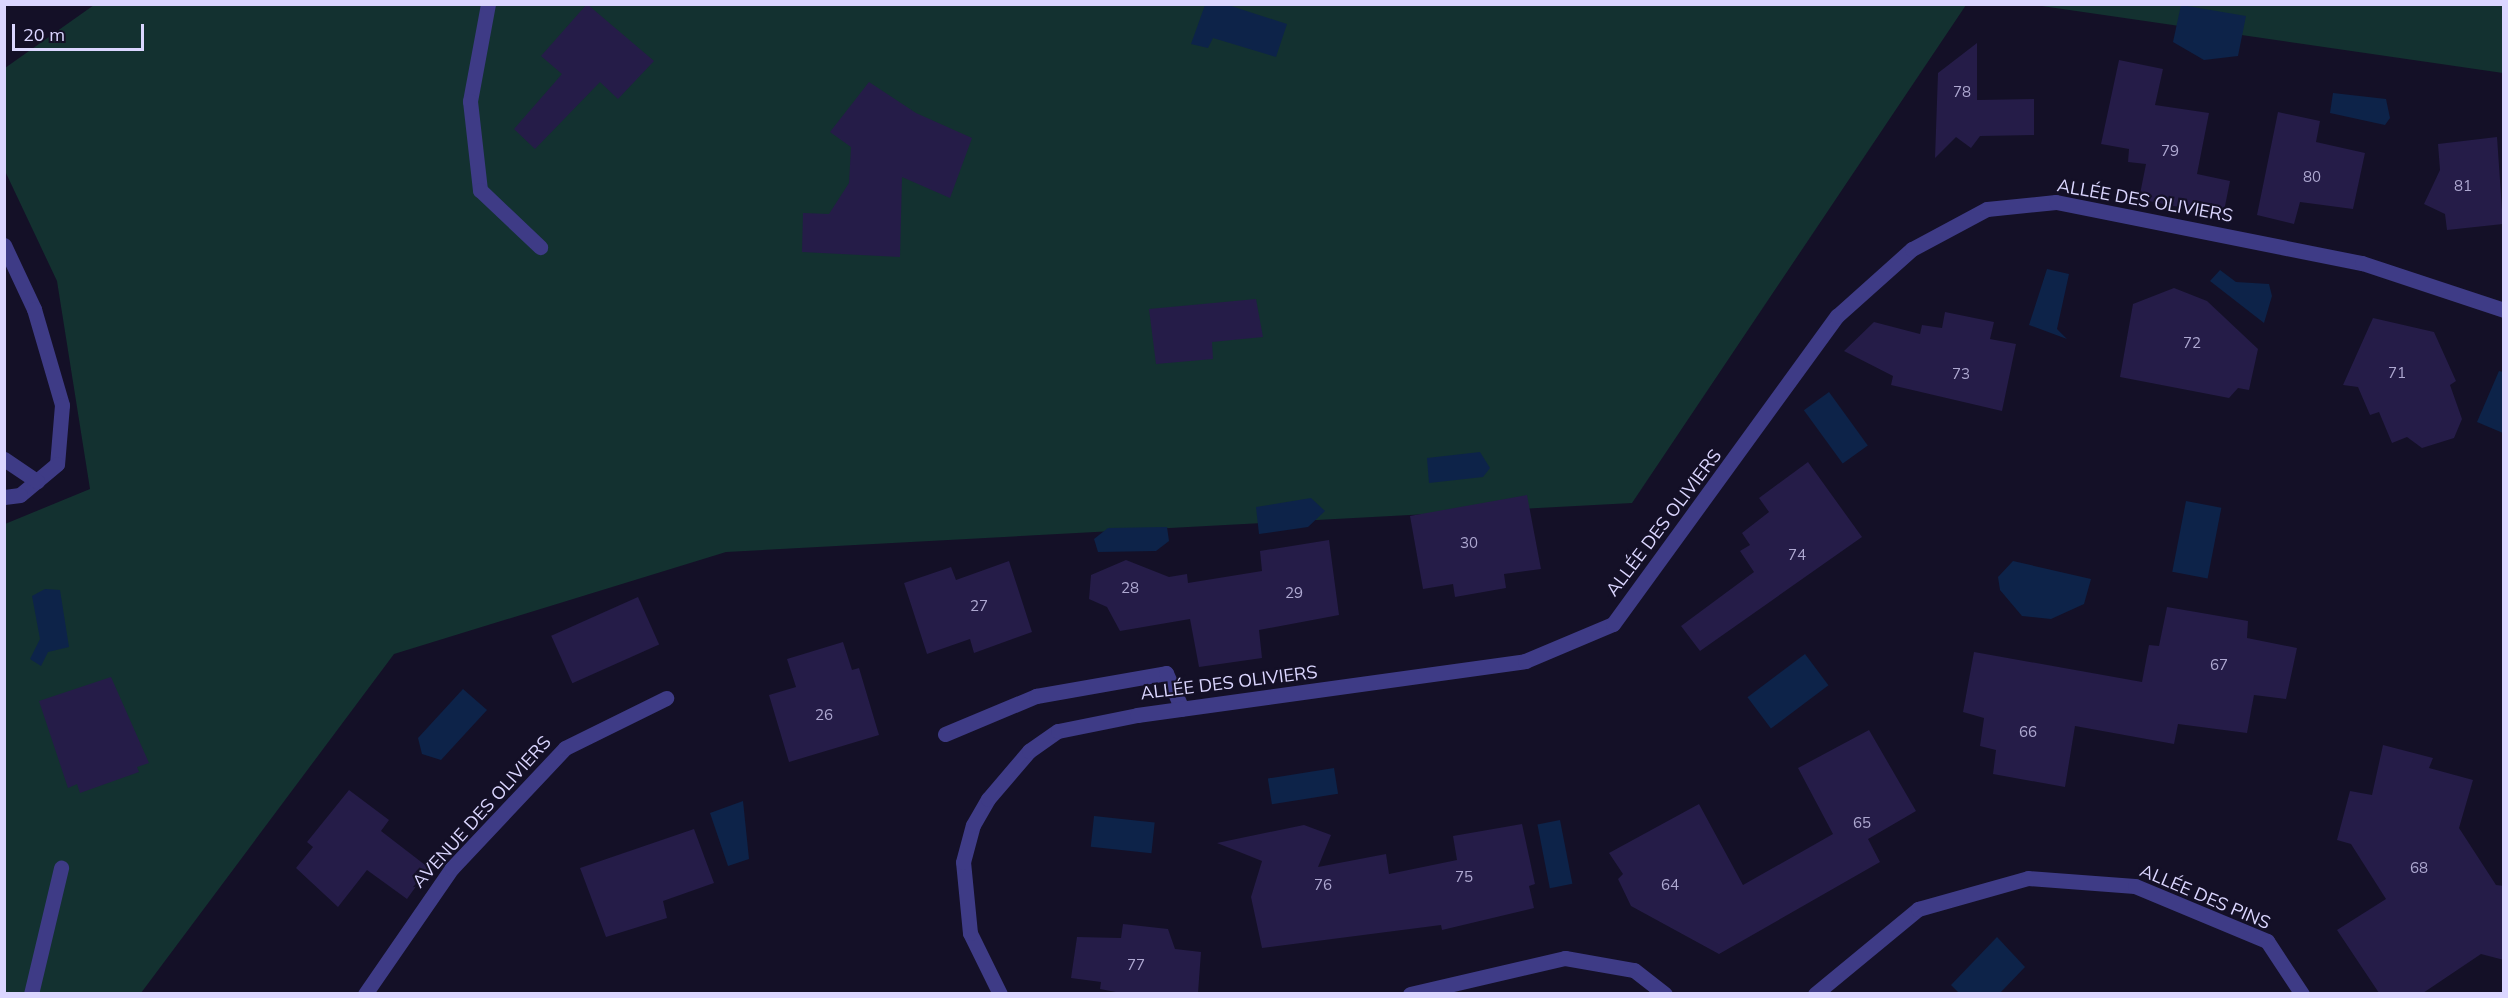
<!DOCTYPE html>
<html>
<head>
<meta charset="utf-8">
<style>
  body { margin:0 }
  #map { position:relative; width:2508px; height:998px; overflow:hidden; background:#141027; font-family:Mulish,sans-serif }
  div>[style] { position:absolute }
  .green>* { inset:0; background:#133130 }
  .water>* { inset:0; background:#0d2349; transform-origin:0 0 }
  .building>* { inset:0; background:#251c48; transform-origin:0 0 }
  .street>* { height:15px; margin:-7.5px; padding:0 7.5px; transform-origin:7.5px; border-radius:7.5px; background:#3e3b86 }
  span { translate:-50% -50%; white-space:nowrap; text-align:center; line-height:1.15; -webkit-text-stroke:4.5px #141027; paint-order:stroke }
  .number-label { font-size:15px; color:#aea8d1 }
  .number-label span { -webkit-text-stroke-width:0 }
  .street-label { font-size:18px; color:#dbd6ff }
  .frame { position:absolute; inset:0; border:6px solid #dbd6ff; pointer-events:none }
  .scale { position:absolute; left:12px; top:24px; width:132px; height:27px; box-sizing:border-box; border:3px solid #dbd6ff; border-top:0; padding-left:8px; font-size:18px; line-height:21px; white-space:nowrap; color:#dbd6ff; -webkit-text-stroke:4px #141027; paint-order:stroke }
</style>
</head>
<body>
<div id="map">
  <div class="green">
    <i style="clip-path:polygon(94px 5px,1966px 5px,1632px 503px,726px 552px,394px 654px,141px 993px,5px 993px,5px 524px,90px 489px,57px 281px,5px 171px,5px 68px)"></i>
    <i style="clip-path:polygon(2035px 5px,2503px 5px,2503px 73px)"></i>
  </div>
  <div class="water">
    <i style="clip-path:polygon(1205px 5px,1228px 5px,1287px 24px,1276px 57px,1213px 38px,1208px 48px,1191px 44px)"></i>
    <i style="clip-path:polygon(2181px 5px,2246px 16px,2238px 56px,2204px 60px,2173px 42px)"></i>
    <i style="clip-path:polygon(2333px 93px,2386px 99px,2390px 118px,2385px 125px,2330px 113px)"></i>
    <i style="clip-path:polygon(2047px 269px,2069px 274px,2057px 329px,2067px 339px,2029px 325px)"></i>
    <i style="clip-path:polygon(2220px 270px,2236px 282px,2269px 284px,2272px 296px,2264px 323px,2210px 281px)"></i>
    <i style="clip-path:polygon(2499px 371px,2503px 372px,2503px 433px,2477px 422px)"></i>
    <i style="left:1829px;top:392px;width:66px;height:31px;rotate:54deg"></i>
    <i style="clip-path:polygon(1480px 452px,1490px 468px,1483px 477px,1429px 483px,1427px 458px)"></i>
    <i style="clip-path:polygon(1311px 498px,1325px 511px,1308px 527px,1259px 534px,1256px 507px)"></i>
    <i style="left:2186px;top:501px;width:36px;height:72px;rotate:11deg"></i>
    <i style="clip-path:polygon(1167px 527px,1169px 541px,1156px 551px,1098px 552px,1094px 539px,1108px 528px)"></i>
    <i style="clip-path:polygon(2013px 561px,2091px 579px,2084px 604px,2051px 619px,2022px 616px,2000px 590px,1998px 577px)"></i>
    <i style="clip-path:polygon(45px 589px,60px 590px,69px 647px,48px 652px,41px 666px,30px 659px,40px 639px,32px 596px)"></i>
    <i style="left:1805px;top:654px;width:39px;height:72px;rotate:53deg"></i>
    <i style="clip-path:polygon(463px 689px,487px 710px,441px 760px,422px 754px,418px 738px)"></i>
    <i style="left:1334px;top:768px;width:26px;height:67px;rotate:81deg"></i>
    <i style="clip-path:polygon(743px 801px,749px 859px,728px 866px,710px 813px)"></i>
    <i style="left:1094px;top:816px;width:61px;height:31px;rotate:6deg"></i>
    <i style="left:1560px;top:820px;width:65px;height:23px;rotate:79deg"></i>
    <i style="clip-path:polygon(1997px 937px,2025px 967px,2000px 993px,1959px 993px,1951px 985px)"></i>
  </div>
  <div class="building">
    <i style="clip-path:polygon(587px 4px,654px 61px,618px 99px,600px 82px,535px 149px,514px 129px,562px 74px,541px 56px)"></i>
    <i style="clip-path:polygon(1977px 43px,1977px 100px,2034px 99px,2034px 135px,1980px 136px,1971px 148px,1956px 137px,1935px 158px,1938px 73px)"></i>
    <i style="clip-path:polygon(2119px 60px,2163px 69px,2155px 105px,2209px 113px,2197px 174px,2230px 181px,2223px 216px,2139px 199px,2146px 164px,2128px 162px,2129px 149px,2101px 144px)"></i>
    <i style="clip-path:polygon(869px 82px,916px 113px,972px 138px,950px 198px,902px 177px,900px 257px,802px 252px,803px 213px,829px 214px,849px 183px,851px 147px,830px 132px)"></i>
    <i style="clip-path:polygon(2278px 112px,2320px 121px,2316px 142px,2365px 153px,2353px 209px,2300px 202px,2294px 224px,2257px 215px)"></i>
    <i style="clip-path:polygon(2497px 137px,2503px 224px,2447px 230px,2445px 214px,2424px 204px,2440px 170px,2438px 144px)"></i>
    <i style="clip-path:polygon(2174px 288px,2207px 301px,2258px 349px,2249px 390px,2238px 388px,2229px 398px,2120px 377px,2133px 304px)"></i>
    <i style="clip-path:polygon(1256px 299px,1263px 337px,1212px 342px,1213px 359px,1156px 364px,1149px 309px)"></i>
    <i style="clip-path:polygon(1945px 312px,1994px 322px,1990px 339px,2016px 344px,2002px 411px,1891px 385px,1893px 376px,1844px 351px,1874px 322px,1920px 334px,1922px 325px,1942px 328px)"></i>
    <i style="clip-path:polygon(2373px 318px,2434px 332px,2456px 381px,2450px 385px,2462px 419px,2454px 438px,2422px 448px,2407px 437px,2392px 443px,2379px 412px,2370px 415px,2358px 387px,2343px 385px)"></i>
    <i style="clip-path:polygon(1808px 462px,1862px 537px,1700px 651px,1681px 626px,1754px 572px,1740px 551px,1750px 545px,1742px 533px,1769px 512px,1759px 498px)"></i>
    <i style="clip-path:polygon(1527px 495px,1541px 569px,1504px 574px,1506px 588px,1455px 597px,1453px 584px,1423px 589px,1410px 516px)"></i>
    <i style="clip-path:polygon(1329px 540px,1339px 615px,1259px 630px,1262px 658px,1199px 667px,1190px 619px,1120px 631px,1107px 607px,1089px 599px,1091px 575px,1126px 560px,1169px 577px,1187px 574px,1188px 583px,1262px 571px,1260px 551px)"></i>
    <i style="clip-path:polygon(1009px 561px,1032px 632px,974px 653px,970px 639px,927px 654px,904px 583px,951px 567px,956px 580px)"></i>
    <i style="left:638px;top:597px;width:52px;height:95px;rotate:66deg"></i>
    <i style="clip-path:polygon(2167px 607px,2248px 621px,2247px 638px,2297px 648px,2286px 699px,2254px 695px,2247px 733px,2178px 724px,2174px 744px,2075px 726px,2065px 787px,1993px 774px,1996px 750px,1980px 746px,1984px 718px,1963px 712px,1974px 652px,2142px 682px,2149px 645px,2159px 646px)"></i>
    <i style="clip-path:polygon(843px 642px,852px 670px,859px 668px,879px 735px,789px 762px,769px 695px,796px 687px,787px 659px)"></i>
    <i style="clip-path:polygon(111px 677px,149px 763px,137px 767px,139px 772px,80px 793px,77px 784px,68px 788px,39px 701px)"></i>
    <i style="clip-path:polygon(1869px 730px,1916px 811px,1868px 839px,1880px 862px,1719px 954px,1631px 906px,1618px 879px,1623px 874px,1609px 853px,1699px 804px,1743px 885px,1833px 834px,1798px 768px)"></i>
    <i style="clip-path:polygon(2383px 745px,2433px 758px,2429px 768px,2473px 780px,2459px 828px,2496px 885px,2504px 886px,2504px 960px,2481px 954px,2423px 993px,2379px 993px,2337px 930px,2386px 899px,2351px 844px,2337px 840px,2350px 791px,2372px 795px)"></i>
    <i style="clip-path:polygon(349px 790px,389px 820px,381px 831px,429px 868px,407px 899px,367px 870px,338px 907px,296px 868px,313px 847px,307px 842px)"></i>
    <i style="clip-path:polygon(1522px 824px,1535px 884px,1529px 886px,1534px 908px,1442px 930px,1441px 925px,1262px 948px,1251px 897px,1262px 861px,1217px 843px,1304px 825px,1331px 835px,1318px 867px,1386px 854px,1389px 874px,1457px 860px,1453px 836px)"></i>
    <i style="clip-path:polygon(694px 829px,714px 883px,663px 901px,667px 918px,606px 937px,580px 868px)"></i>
    <i style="clip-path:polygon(1123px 924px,1168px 929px,1175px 949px,1201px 952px,1198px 993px,1121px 993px,1100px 989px,1101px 982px,1071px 978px,1077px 937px,1121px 938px)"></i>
  </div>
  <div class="street">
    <i style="left:488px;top:4px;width:99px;rotate:100.5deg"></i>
    <i style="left:470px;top:101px;width:90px;rotate:83.6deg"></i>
    <i style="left:480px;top:190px;width:83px;rotate:43.5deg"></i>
    <i style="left:4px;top:245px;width:71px;rotate:64.9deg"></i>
    <i style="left:34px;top:309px;width:100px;rotate:73.7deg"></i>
    <i style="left:62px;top:405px;width:59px;rotate:94.8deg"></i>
    <i style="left:57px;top:464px;width:48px;rotate:140deg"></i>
    <i style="left:20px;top:495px;width:16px;rotate:173deg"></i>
    <i style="left:4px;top:459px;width:40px;rotate:34deg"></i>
    <i style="left:945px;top:734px;width:99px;rotate:-22.7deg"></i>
    <i style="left:1036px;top:696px;width:132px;rotate:-10deg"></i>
    <i style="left:1166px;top:673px;width:39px;rotate:66deg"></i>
    <i style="left:31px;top:994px;width:130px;rotate:-76.6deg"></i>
    <i style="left:365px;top:994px;width:153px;rotate:-55.4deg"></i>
    <i style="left:452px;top:868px;width:165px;rotate:-46.7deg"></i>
    <i style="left:565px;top:748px;width:113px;rotate:-26.3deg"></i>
    <i style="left:1000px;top:994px;width:68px;rotate:-116.2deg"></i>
    <i style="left:970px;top:933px;width:71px;rotate:-95.6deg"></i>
    <i style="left:963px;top:862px;width:38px;rotate:-75deg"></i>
    <i style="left:973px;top:825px;width:30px;rotate:-60deg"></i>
    <i style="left:988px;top:799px;width:63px;rotate:-49.5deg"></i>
    <i style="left:1029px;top:751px;width:35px;rotate:-35deg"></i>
    <i style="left:1058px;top:731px;width:81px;rotate:-11.4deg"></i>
    <i style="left:1137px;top:715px;width:392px;rotate:-7.9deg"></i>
    <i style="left:1525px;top:661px;width:95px;rotate:-22.8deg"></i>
    <i style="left:1613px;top:624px;width:381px;rotate:-54deg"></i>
    <i style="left:1837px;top:316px;width:101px;rotate:-41.8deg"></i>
    <i style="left:1912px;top:249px;width:85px;rotate:-28.1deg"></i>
    <i style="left:1987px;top:209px;width:69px;rotate:-5.8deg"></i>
    <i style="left:2056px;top:202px;width:312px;rotate:11.3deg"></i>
    <i style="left:2362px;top:263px;width:150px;rotate:18.3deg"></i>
    <i style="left:1410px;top:994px;width:159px;rotate:-13.1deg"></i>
    <i style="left:1565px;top:958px;width:70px;rotate:9.9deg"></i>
    <i style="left:1634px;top:970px;width:39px;rotate:38deg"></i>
    <i style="left:1815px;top:994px;width:134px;rotate:-39.5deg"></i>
    <i style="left:1918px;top:909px;width:114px;rotate:-15.7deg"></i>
    <i style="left:2028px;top:878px;width:107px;rotate:4.3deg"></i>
    <i style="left:2135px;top:886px;width:143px;rotate:22.6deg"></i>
    <i style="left:2267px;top:941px;width:64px;rotate:56.6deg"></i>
  </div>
  <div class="number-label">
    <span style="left:1962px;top:92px">78</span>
    <span style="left:2170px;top:151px">79</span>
    <span style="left:2312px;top:177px">80</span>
    <span style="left:2463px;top:186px">81</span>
    <span style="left:2192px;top:343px">72</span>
    <span style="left:2397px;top:373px">71</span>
    <span style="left:1961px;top:374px">73</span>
    <span style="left:1469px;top:543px">30</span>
    <span style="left:1797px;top:555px">74</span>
    <span style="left:1130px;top:588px">28</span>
    <span style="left:1294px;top:593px">29</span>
    <span style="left:979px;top:606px">27</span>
    <span style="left:2219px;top:665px">67</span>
    <span style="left:824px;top:715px">26</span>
    <span style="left:2028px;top:732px">66</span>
    <span style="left:1862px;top:823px">65</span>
    <span style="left:2419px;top:868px">68</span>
    <span style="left:1464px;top:877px">75</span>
    <span style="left:1323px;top:885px">76</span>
    <span style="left:1670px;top:885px">64</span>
    <span style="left:1136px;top:965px">77</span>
  </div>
  <div class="street-label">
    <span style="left:2145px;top:201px;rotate:10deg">ALLÉE DES OLIVIERS</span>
    <span style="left:1664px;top:523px;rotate:-53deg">ALLÉE DES OLIVIERS</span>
    <span style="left:1229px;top:683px;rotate:-7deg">ALLÉE DES OLIVIERS</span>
    <span style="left:482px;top:812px;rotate:-48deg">AVENUE DES OLIVIERS</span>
    <span style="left:2205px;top:897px;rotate:23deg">ALLÉE DES PINS</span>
  </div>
  <div class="frame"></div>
  <div class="scale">20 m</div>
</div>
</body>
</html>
